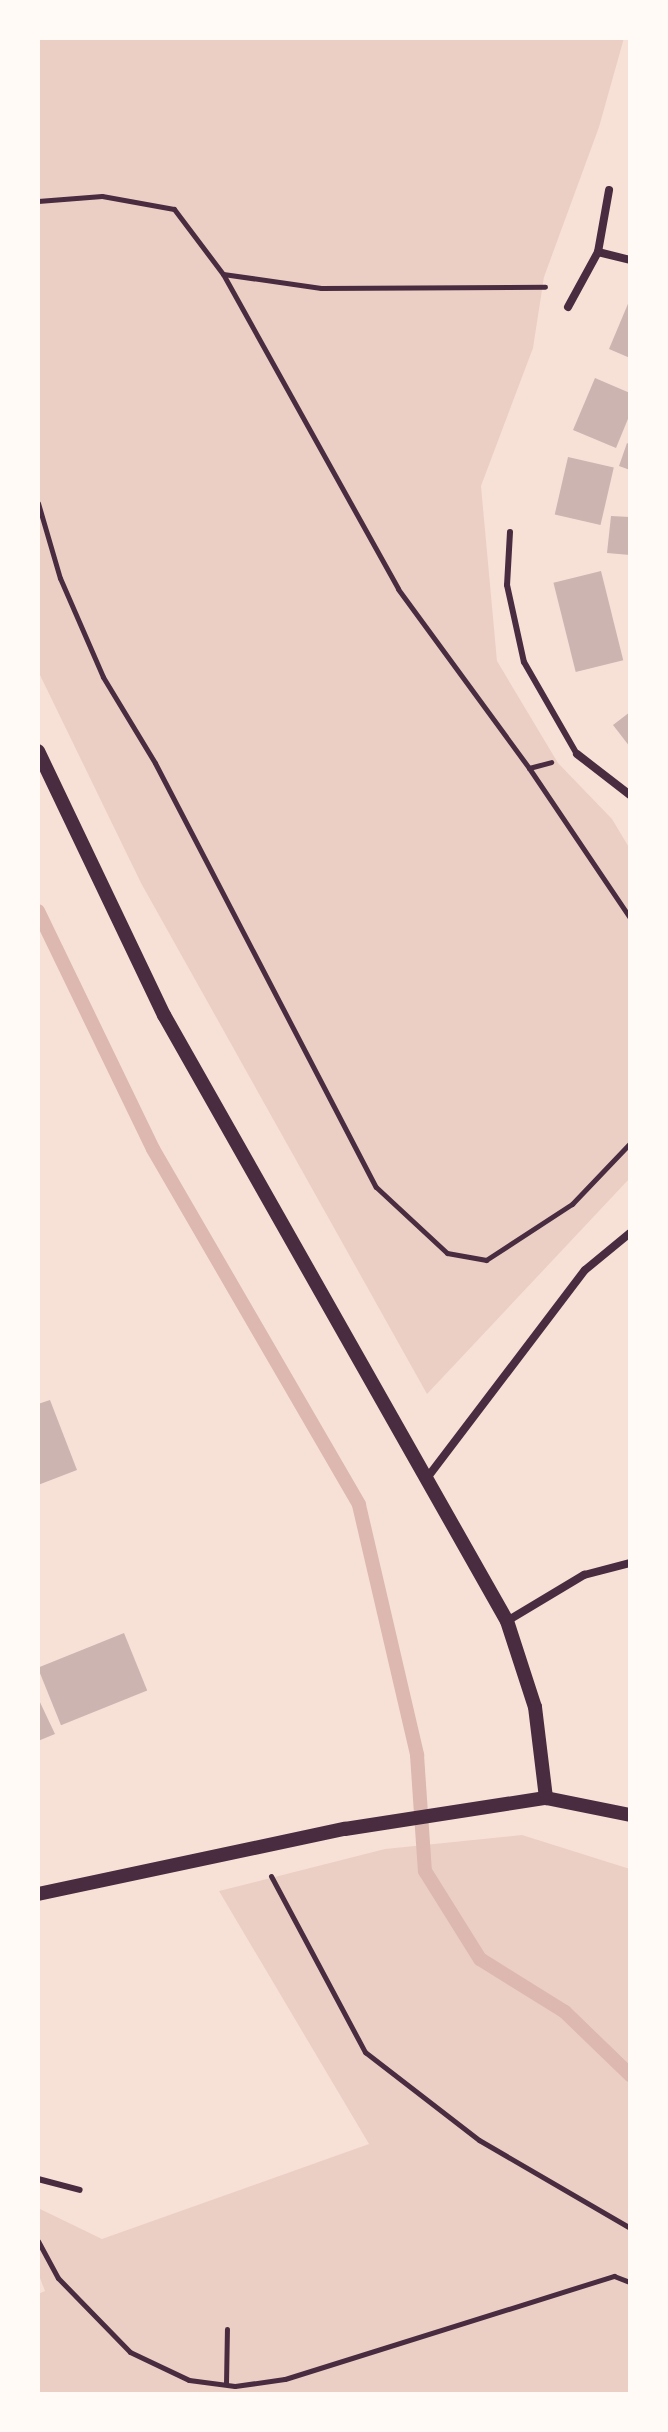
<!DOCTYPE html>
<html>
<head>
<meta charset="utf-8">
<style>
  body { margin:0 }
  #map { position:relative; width:668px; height:2432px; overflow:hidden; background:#f7e1d7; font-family:Poppins,sans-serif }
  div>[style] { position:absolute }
  .green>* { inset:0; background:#ebcfc5 }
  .stream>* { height:14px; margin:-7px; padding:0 7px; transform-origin:7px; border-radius:7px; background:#dcb8b0 }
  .building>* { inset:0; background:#ccb4b1; transform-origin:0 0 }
  .path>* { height:5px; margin:-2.5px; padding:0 2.5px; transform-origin:2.5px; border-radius:2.5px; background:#4a2c40 }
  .service>* { height:6px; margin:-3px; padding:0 3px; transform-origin:3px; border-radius:3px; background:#4a2c40 }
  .minor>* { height:8px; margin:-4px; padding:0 4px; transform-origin:4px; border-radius:4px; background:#4a2c40 }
  .tertiary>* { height:14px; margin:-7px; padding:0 7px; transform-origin:7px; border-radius:7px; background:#4a2c40 }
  span { translate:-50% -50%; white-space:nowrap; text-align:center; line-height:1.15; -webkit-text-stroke:8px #fffaf5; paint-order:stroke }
  .frame { position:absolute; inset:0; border:40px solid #fffaf5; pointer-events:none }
</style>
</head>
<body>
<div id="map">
  <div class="green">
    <i style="clip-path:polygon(38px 38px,624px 38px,599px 127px,544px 277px,533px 348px,481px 486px,497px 661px,558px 763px,612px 819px,630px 849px,630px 1178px,427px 1394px,141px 883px,38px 671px)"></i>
    <i style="clip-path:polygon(522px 1835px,630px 1869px,630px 2394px,38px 2394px,38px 2294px,45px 2291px,38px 2273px,38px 2208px,102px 2239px,369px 2144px,219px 1891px,385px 1849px)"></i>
  </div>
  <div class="stream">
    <i style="left:38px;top:911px;width:264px;rotate:64.2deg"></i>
    <i style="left:153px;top:1149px;width:411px;rotate:59.9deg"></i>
    <i style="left:359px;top:1505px;width:257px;rotate:76.9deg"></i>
    <i style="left:417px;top:1755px;width:116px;rotate:86.1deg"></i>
    <i style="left:425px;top:1871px;width:104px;rotate:58deg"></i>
    <i style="left:480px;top:1959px;width:100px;rotate:31.9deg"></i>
    <i style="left:565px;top:2012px;width:91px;rotate:44.1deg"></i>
  </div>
  <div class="building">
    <i style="clip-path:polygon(630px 299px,630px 358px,609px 349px)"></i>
    <i style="clip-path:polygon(595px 378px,630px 393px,630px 414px,616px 448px,573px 430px)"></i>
    <i style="clip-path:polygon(627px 443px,630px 445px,630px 470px,619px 466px)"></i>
    <i style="left:568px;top:457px;width:47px;height:59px;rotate:13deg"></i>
    <i style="clip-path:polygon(611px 516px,630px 517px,630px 555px,607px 553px)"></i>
    <i style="left:601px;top:571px;width:92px;height:49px;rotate:76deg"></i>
    <i style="clip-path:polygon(630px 712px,630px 747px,613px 725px)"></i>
    <i style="clip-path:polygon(50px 1400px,77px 1470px,38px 1485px,38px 1404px)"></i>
    <i style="left:124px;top:1633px;width:62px;height:93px;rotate:68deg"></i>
    <i style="clip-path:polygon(38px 1698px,55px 1734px,38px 1741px)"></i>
  </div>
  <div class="path">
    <i style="left:38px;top:201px;width:64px;rotate:-4.5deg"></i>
    <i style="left:102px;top:196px;width:73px;rotate:10.2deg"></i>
    <i style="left:174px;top:209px;width:81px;rotate:53deg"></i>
    <i style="left:223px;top:274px;width:360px;rotate:60.9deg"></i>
    <i style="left:398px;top:589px;width:222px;rotate:53.8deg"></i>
    <i style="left:529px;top:768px;width:181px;rotate:56deg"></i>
    <i style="left:223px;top:274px;width:99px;rotate:8.1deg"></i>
    <i style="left:321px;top:288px;width:224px;rotate:-0.3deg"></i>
    <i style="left:38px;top:503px;width:78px;rotate:73.7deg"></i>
    <i style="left:60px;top:578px;width:108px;rotate:66.5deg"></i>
    <i style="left:103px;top:677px;width:100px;rotate:58.8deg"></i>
    <i style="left:155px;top:763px;width:478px;rotate:62.5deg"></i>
    <i style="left:376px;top:1187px;width:97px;rotate:42.9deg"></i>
    <i style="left:447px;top:1253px;width:40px;rotate:10deg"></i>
    <i style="left:486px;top:1260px;width:103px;rotate:-33.1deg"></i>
    <i style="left:572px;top:1204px;width:84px;rotate:-46.4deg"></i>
    <i style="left:529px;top:768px;width:23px;rotate:-15deg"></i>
    <i style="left:271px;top:1876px;width:200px;rotate:61.9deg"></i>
    <i style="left:365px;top:2052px;width:144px;rotate:37.7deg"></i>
    <i style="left:479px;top:2140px;width:175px;rotate:30.2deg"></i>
    <i style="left:38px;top:2241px;width:42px;rotate:61.6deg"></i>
    <i style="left:58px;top:2278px;width:103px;rotate:45.8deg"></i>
    <i style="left:130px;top:2352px;width:65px;rotate:25.4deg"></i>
    <i style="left:189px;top:2380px;width:46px;rotate:7.4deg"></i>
    <i style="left:235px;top:2386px;width:50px;rotate:-8deg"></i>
    <i style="left:285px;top:2379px;width:345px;rotate:-17.4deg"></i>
    <i style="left:614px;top:2276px;width:17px;rotate:21deg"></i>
    <i style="left:226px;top:2384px;width:55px;rotate:-89deg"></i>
  </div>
  <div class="service">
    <i style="left:510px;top:532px;width:53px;rotate:93.2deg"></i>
    <i style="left:507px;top:585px;width:79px;rotate:77.6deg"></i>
    <i style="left:524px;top:662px;width:106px;rotate:60.1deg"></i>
    <i style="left:38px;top:2179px;width:43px;rotate:14.7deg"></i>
  </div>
  <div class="minor">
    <i style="left:598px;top:252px;width:33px;rotate:14deg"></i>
    <i style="left:568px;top:307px;width:63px;rotate:-61.4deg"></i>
    <i style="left:598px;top:252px;width:63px;rotate:-79.9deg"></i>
    <i style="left:577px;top:754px;width:67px;rotate:37.7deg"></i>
    <i style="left:427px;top:1478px;width:261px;rotate:-52.8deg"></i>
    <i style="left:585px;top:1270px;width:58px;rotate:-39.4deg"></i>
    <i style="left:507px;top:1621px;width:90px;rotate:-30.9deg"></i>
    <i style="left:584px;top:1575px;width:48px;rotate:-14.6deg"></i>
  </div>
  <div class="tertiary">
    <i style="left:38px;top:751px;width:293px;rotate:64.5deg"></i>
    <i style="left:164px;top:1015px;width:696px;rotate:60.49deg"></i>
    <i style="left:507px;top:1621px;width:90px;rotate:72deg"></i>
    <i style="left:535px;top:1707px;width:92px;rotate:83.1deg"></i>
    <i style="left:38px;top:1894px;width:314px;rotate:-12deg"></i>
    <i style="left:345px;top:1829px;width:203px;rotate:-8.8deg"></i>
    <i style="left:546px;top:1798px;width:86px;rotate:11.4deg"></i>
  </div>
  <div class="frame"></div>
</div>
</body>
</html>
